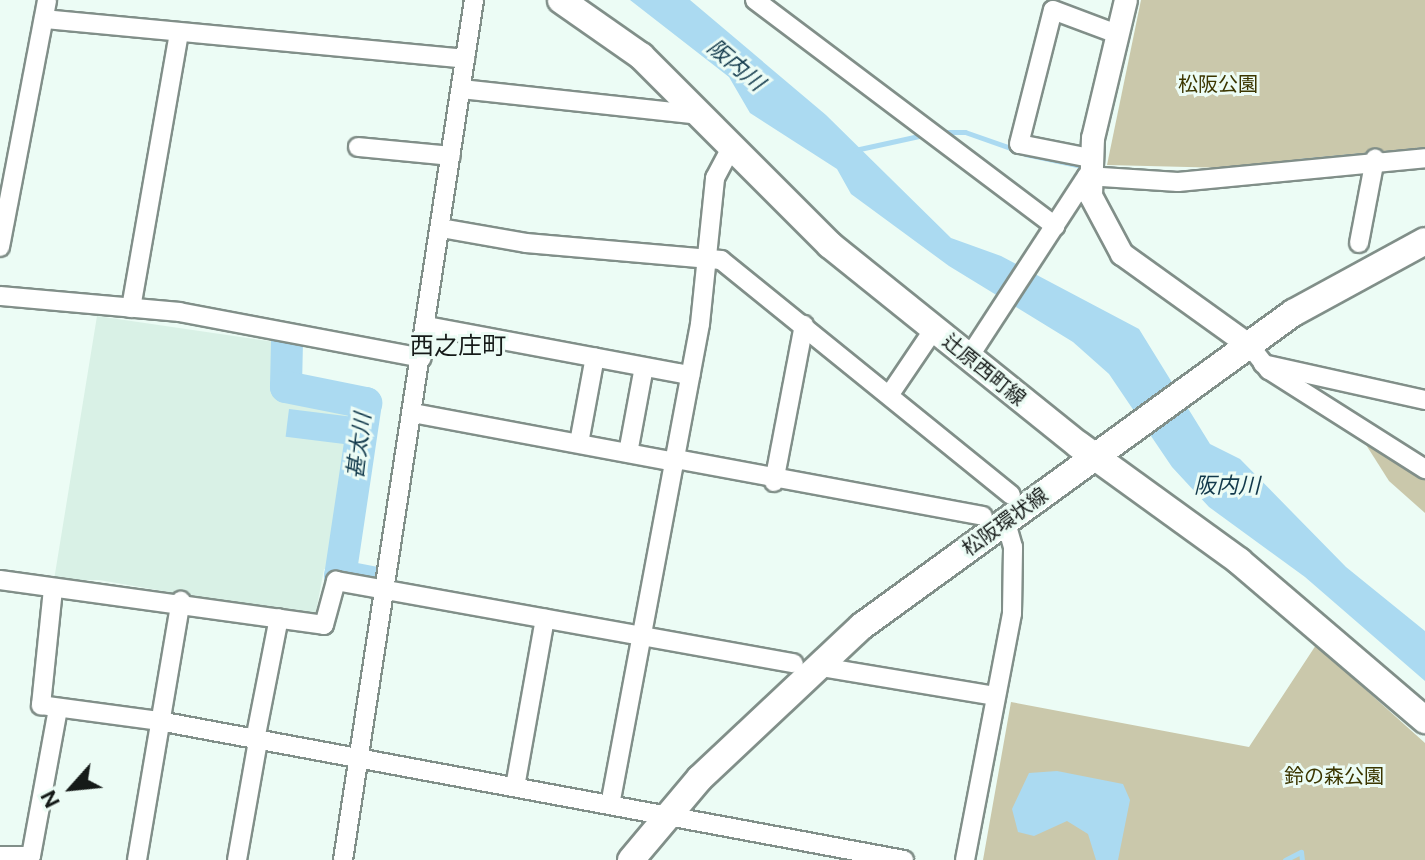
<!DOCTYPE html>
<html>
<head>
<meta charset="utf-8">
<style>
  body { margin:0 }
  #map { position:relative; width:1425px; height:860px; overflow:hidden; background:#ecfcf5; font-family:"DM Sans","Noto Sans JP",sans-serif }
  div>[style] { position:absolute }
  .built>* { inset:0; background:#d9f1e6 }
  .green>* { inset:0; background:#cac8ab }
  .water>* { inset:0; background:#abdaf1; transform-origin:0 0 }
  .stream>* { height:5px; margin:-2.5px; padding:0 2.5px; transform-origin:2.5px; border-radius:2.5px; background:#abdaf1 }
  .river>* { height:32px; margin:-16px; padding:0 16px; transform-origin:16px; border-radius:16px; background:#abdaf1 }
  .roads { filter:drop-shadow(2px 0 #818f89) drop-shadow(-2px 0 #818f89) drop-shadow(0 2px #818f89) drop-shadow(0 -2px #818f89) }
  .minor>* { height:18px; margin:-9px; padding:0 9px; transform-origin:9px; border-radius:9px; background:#fff }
  .tertiary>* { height:22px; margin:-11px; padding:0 11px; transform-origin:11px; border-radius:11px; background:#fff }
  .secondary>* { height:26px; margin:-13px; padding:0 13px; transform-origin:13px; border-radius:13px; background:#fff }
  span { translate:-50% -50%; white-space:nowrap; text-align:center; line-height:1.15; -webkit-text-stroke:6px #ecfcf5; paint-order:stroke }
  .park-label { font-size:20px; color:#3b3600 }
  .street-label { font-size:20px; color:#151a18 }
  .water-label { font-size:22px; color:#12394b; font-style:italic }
  .quarter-label { font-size:24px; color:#151a18 }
  .north { position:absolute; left:32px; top:748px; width:80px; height:80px; -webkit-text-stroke:6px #ecfcf5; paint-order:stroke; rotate:243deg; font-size:22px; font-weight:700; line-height:32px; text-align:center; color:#151a18 }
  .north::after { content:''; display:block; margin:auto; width:28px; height:36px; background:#151a18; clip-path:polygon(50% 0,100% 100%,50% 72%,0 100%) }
</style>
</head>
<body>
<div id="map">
  <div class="built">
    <i style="clip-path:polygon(97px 316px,282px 343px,280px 391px,361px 406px,338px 573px,324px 569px,315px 617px,99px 580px,54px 580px)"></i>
  </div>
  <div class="green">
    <i style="clip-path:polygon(1141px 0,1425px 0,1425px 147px,1228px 168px,1107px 165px)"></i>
    <i style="clip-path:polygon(1363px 440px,1425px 477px,1425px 513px,1389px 481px)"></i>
    <i style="clip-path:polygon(1316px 645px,1425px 743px,1425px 860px,983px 860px,1011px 702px,1249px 747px)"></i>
  </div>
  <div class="water">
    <i style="clip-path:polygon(630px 0,690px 0,826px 115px,951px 238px,1001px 256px,1139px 329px,1210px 444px,1240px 459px,1346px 567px,1425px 631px,1425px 681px,1305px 577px,1209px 507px,1172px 467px,1109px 374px,1073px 342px,949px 266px,851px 194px,837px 169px,750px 113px,729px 77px)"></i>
    <i style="left:289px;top:409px;width:63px;height:28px;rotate:7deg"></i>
    <i style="clip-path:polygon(1057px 771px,1123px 784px,1130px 800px,1118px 860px,1096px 860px,1088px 834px,1067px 821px,1034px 836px,1018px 832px,1012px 809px,1029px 773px)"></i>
  </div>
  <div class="stream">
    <i style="left:941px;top:132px;width:24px"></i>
    <i style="left:965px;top:132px;width:54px;rotate:19.4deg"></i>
    <i style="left:855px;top:150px;width:70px;rotate:-12.4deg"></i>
    <i style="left:1025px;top:154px;width:62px;rotate:12deg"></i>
    <i style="left:1299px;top:161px;width:118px;rotate:-5.4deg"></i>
    <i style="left:1285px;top:860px;width:18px;rotate:-27deg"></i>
    <i style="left:1301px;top:852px;width:8px;rotate:83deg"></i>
  </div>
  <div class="river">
    <i style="left:287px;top:342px;width:45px;rotate:91.3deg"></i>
    <i style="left:286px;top:387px;width:82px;rotate:11.3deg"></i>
    <i style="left:366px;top:403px;width:175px;rotate:98.5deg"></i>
    <i style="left:340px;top:576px;width:37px;rotate:11deg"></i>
  </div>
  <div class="roads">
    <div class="minor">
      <i style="left:755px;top:0;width:376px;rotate:37deg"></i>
      <i style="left:44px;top:19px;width:423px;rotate:5.4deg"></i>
      <i style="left:461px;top:89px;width:239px;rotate:6.2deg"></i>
      <i style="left:358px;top:147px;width:93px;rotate:5.5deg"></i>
      <i style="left:1090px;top:158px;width:72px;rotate:-168.8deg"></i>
      <i style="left:1019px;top:144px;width:138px;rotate:-75.8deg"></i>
      <i style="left:1053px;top:10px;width:68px;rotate:20.6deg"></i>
      <i style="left:441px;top:228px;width:86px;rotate:10deg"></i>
      <i style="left:526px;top:243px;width:196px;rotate:5deg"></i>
      <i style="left:721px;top:260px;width:373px;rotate:39deg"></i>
      <i style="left:1359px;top:243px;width:86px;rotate:-79.2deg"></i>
      <i style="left:0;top:247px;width:251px;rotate:-79.2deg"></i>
      <i style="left:0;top:296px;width:180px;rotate:5.1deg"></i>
      <i style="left:179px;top:312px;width:247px;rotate:10.7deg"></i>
      <i style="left:131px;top:308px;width:278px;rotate:-80.1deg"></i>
      <i style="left:427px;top:326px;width:268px;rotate:10.6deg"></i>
      <i style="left:1250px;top:346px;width:31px;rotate:52deg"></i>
      <i style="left:1269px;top:370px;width:185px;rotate:32.4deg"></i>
      <i style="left:969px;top:357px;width:216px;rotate:-56.9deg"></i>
      <i style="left:1087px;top:176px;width:91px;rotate:3.8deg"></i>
      <i style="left:1178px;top:182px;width:248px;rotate:-5.5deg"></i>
      <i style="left:1263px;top:364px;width:166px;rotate:12.5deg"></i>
      <i style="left:890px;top:394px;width:78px;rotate:-55.9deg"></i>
      <i style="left:413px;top:413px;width:268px;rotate:10.6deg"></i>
      <i style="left:579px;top:443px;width:87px;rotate:-79.5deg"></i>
      <i style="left:628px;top:453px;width:87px;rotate:-79.5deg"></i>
      <i style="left:676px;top:459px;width:312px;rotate:10.5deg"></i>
      <i style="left:774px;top:482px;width:160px;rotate:-79.2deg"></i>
      <i style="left:0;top:580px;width:327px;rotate:7.9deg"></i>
      <i style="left:324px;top:625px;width:46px;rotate:-74.7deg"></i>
      <i style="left:336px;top:581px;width:465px;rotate:10.2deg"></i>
      <i style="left:53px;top:589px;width:117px;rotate:95.9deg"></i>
      <i style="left:41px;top:705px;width:119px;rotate:7.7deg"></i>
      <i style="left:159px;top:721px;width:758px;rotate:10.57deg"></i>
      <i style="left:816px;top:666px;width:181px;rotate:9.5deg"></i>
      <i style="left:255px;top:740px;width:124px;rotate:-78.9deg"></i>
      <i style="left:515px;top:787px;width:171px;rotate:-79.9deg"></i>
      <i style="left:610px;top:805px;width:489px;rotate:-79.4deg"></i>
      <i style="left:700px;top:324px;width:147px;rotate:-84.1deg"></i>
      <i style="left:715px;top:178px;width:32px;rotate:-62deg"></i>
      <i style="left:0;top:856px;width:31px"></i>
      <i style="left:31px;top:856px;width:149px;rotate:-79.6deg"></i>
      <i style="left:137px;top:860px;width:263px;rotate:-80.4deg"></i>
      <i style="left:237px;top:860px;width:121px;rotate:-80deg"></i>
      <i style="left:343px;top:860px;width:870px;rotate:-81.34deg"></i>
      <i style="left:965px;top:860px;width:251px;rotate:-79.2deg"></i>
      <i style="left:1012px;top:613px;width:66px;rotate:-89.1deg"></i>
      <i style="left:1013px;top:547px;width:26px;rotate:-106deg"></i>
    </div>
    <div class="tertiary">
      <i style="left:1126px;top:0;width:142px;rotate:103.4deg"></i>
      <i style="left:1093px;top:138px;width:58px;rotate:92deg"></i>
      <i style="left:1091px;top:196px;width:66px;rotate:61.9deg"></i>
      <i style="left:1122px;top:254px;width:158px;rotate:35.7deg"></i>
    </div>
    <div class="secondary">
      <i style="left:561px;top:0;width:98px;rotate:35deg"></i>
      <i style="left:641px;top:56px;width:267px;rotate:45deg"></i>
      <i style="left:830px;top:245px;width:319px;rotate:38.8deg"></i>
      <i style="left:1079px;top:445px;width:198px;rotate:35.9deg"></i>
      <i style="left:1239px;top:561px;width:245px;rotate:40.5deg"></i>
      <i style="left:631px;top:860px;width:107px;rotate:-49.9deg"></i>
      <i style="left:700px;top:778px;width:222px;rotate:-43.2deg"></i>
      <i style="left:862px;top:626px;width:533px;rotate:-35.99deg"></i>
      <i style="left:1293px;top:313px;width:150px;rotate:-28.6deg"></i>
    </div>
  </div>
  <div class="park-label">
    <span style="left:1218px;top:84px">松阪公園</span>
    <span style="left:1334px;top:776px">鈴の森公園</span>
  </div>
  <div class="street-label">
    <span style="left:984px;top:370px;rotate:39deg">辻原西町線</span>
    <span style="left:1005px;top:522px;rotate:-36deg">松阪環状線</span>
  </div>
  <div class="water-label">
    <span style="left:736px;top:65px;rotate:40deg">阪内川</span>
    <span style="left:359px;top:446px;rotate:-83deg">甚太川</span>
    <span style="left:1227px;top:486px">阪内川</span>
  </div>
  <div class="quarter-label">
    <span style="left:458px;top:346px">西之庄町</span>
  </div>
  <div class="north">N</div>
</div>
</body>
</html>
